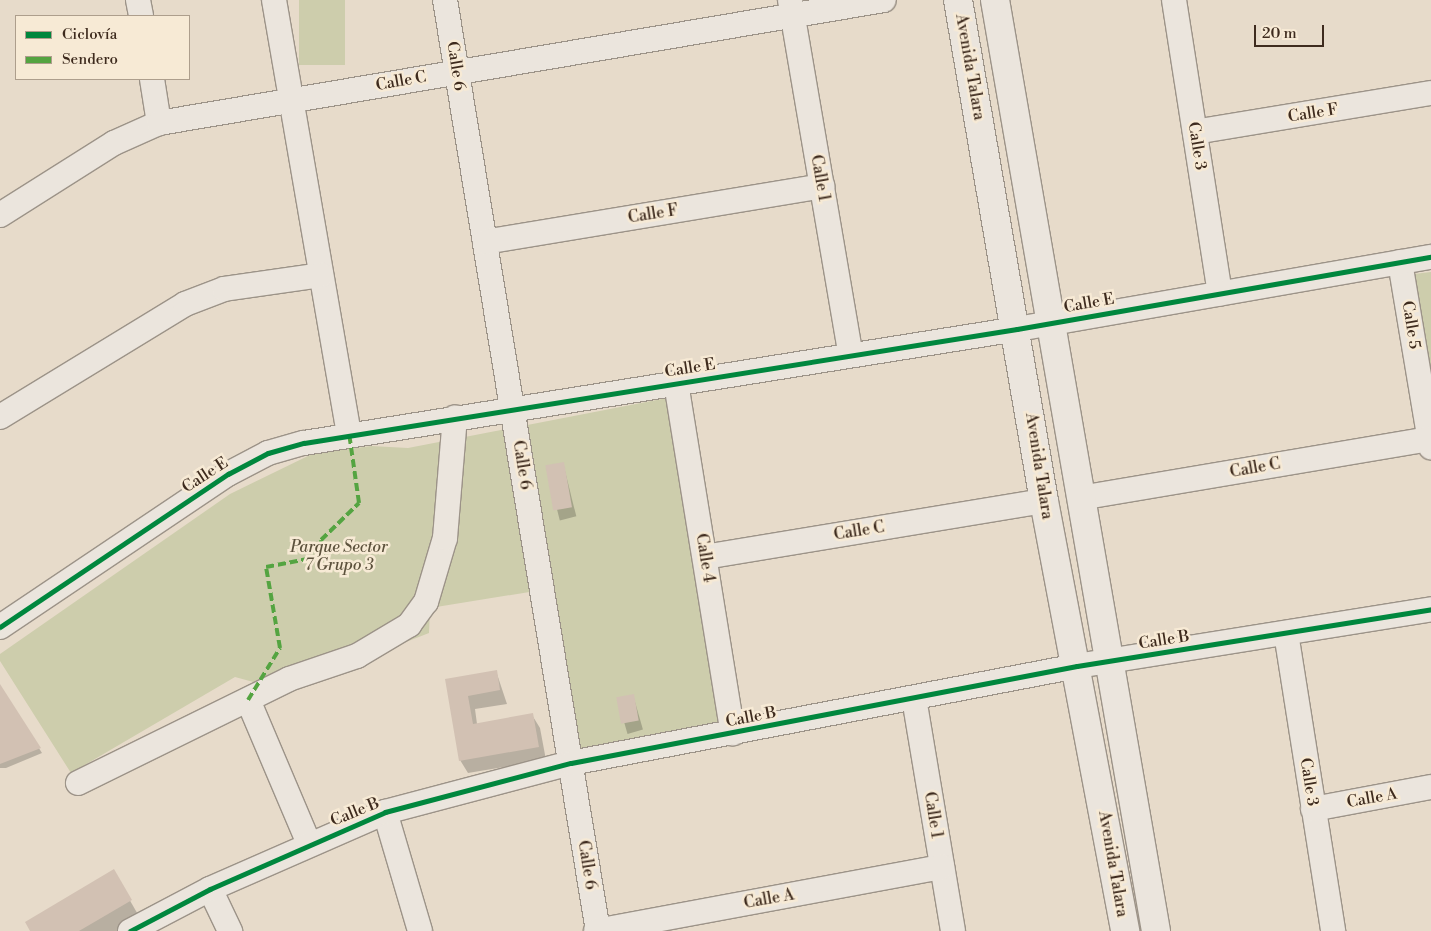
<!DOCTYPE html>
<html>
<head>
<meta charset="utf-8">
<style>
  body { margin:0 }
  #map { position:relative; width:1431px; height:931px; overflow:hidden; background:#e7dbca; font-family:"Libre Bodoni",serif }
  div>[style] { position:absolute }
  .green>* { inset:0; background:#cdcdac; transform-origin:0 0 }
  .shadow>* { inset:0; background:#0003; transform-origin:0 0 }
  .building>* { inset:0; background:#d2c1b3; transform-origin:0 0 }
  .roads { filter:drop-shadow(1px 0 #9c9388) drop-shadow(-1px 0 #9c9388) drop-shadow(0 1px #9c9388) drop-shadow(0 -1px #9c9388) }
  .street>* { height:24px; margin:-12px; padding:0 12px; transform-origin:12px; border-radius:12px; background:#ebe5dd }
  .secondary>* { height:28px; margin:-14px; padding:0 14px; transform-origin:14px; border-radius:14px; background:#ebe5dd }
  .quiet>* { height:4px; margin-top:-2px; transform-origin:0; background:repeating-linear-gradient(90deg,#54a441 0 8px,transparent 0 12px) }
  .cycleway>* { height:5px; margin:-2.5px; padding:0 2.5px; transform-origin:2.5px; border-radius:2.5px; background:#00873e }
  span { translate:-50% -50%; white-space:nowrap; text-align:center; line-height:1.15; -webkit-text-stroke:5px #f7ead5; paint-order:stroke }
  .street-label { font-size:16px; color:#3e2b1e }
  .park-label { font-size:16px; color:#5c513c; font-style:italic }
  .legend { position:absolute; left:15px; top:15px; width:175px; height:65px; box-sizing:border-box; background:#f7ead5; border:1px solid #ad9e8c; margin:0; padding:6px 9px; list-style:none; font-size:15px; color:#3e2b1e }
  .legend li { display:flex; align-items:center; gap:10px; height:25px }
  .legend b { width:25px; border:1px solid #ad9e8c }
  .scale { position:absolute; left:1254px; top:25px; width:70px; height:22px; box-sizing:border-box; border:2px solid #3e2b1e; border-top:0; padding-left:6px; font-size:15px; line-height:18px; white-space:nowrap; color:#3e2b1e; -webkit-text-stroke:4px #f7ead5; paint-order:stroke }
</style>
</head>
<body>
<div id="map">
  <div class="green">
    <i style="left:299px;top:0;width:46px;height:65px"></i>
    <i style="clip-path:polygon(1431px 272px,1431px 377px,1414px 274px)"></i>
    <i style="clip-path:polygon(672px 397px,721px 721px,576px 750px,548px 589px,430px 608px,429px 633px,283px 690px,235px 677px,71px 773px,0 661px,0 654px,230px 494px,312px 454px,371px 446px,408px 448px)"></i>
  </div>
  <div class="shadow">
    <i style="left:563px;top:463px;width:55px;height:17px;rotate:76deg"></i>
    <i style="clip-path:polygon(496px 671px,507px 704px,475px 709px,477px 724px,532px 715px,540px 728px,546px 760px,468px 773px,460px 760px,446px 680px)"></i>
    <i style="clip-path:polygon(0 686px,42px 753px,6px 768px,0 768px)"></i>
    <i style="left:633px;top:695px;width:36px;height:16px;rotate:74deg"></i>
    <i style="clip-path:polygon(113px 871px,140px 918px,118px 931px,31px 931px)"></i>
  </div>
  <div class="building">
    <i style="left:564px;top:462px;width:46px;height:19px;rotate:80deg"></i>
    <i style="clip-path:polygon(497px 670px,500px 690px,468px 696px,473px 724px,533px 713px,539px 747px,459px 761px,445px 679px)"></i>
    <i style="clip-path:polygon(0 684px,41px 748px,0 764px)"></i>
    <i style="left:634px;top:694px;width:27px;height:18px;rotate:80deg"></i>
    <i style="clip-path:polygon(114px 869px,132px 900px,79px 931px,30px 931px,25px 922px)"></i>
  </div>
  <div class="roads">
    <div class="street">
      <i style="left:138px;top:0;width:16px;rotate:79deg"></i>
      <i style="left:274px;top:0;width:438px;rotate:80.2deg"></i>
      <i style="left:445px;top:0;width:943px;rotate:80.67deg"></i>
      <i style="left:790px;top:0;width:360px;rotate:80.3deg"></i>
      <i style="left:1174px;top:0;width:297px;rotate:81.1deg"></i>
      <i style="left:152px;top:79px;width:45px;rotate:81deg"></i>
      <i style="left:1195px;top:132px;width:239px;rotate:-9.4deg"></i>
      <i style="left:0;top:215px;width:135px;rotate:-32.3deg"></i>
      <i style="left:114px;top:143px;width:49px;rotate:-24deg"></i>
      <i style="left:159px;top:123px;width:735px;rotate:-9.63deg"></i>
      <i style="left:485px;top:242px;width:342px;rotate:-9.4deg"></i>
      <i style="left:1400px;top:262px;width:188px;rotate:80.5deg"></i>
      <i style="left:676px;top:383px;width:355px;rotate:80.8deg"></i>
      <i style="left:0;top:417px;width:217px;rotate:-31.4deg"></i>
      <i style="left:185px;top:304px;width:42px;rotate:-21deg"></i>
      <i style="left:224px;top:289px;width:98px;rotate:-8.2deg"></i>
      <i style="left:1080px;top:498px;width:355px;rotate:-9.6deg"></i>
      <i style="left:705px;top:557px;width:344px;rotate:-9.4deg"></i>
      <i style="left:0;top:627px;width:275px;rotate:-33.9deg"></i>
      <i style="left:228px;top:474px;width:45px;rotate:-27.7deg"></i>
      <i style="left:268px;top:453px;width:37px;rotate:-16deg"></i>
      <i style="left:304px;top:443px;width:722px;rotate:-9.08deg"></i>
      <i style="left:1017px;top:329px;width:420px;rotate:-9.9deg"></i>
      <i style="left:1286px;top:633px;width:302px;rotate:81deg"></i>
      <i style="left:914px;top:698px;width:236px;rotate:80.5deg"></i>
      <i style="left:248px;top:700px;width:156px;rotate:67deg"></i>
      <i style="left:78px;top:783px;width:235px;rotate:-26.2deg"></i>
      <i style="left:289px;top:679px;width:72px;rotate:-18.7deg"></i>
      <i style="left:357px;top:656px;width:61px;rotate:-30.8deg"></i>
      <i style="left:409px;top:625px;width:29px;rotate:-54deg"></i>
      <i style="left:426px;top:602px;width:67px;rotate:-73.5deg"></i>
      <i style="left:445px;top:538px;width:121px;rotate:-85.3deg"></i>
      <i style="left:1313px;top:809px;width:120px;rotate:-10.6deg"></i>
      <i style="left:385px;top:812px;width:124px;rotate:73.6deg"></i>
      <i style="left:210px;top:889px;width:47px;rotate:64.5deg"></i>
      <i style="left:130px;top:931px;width:90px;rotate:-27.7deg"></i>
      <i style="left:210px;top:889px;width:191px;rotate:-23.7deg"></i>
      <i style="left:385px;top:812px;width:192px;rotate:-14.8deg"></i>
      <i style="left:571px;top:763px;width:515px;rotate:-10.85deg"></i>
      <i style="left:1077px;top:666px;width:359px;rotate:-9.1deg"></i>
      <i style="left:596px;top:931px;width:352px;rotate:-10.5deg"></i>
    </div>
    <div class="secondary">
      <i style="left:958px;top:0;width:508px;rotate:80.26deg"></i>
      <i style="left:1044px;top:501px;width:438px;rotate:79.3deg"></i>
      <i style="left:995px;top:0;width:945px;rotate:80.19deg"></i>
    </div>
  </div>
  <div class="quiet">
    <i style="left:248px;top:700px;width:61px;rotate:-58.4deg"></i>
    <i style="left:280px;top:648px;width:82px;rotate:-99.8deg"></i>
    <i style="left:266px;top:567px;width:58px;rotate:-10.9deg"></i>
    <i style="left:323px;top:556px;width:16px;rotate:-97deg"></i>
    <i style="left:321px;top:540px;width:53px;rotate:-44.2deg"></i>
    <i style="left:359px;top:503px;width:71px;rotate:-98.1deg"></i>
  </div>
  <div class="cycleway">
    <i style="left:0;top:627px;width:275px;rotate:-33.9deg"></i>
    <i style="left:228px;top:474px;width:45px;rotate:-27.7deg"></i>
    <i style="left:268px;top:453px;width:37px;rotate:-16deg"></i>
    <i style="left:304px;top:443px;width:722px;rotate:-9.08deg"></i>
    <i style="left:1017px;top:329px;width:420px;rotate:-9.9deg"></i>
    <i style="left:130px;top:931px;width:90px;rotate:-27.7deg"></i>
    <i style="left:210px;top:889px;width:191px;rotate:-23.7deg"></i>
    <i style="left:385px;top:812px;width:192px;rotate:-14.8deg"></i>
    <i style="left:571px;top:763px;width:515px;rotate:-10.85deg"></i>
    <i style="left:1077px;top:666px;width:359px;rotate:-9.1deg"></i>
  </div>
  <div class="street-label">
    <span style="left:456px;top:66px;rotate:81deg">Calle 6</span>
    <span style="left:970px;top:67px;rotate:80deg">Avenida Talara</span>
    <span style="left:401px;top:81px;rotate:-10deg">Calle C</span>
    <span style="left:1313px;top:113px;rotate:-9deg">Calle F</span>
    <span style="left:1197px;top:146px;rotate:81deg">Calle 3</span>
    <span style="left:820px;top:178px;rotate:80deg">Calle 1</span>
    <span style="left:653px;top:214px;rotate:-9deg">Calle F</span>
    <span style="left:1089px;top:303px;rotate:-10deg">Calle E</span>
    <span style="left:1411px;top:325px;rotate:81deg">Calle 5</span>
    <span style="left:690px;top:368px;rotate:-9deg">Calle E</span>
    <span style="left:522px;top:465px;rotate:81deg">Calle 6</span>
    <span style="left:1039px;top:466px;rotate:81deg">Avenida Talara</span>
    <span style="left:1255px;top:468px;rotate:-10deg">Calle C</span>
    <span style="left:205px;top:475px;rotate:-33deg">Calle E</span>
    <span style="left:859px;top:531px;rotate:-9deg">Calle C</span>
    <span style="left:705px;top:558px;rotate:81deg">Calle 4</span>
    <span style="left:1164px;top:640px;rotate:-9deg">Calle B</span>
    <span style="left:751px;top:717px;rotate:-11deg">Calle B</span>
    <span style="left:1309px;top:782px;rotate:81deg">Calle 3</span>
    <span style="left:1372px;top:798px;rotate:-10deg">Calle A</span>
    <span style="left:355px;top:812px;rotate:-22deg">Calle B</span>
    <span style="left:933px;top:815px;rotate:81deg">Calle 1</span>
    <span style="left:1113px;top:864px;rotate:80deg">Avenida Talara</span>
    <span style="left:587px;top:865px;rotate:81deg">Calle 6</span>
    <span style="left:769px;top:899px;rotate:-10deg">Calle A</span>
  </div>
  <div class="park-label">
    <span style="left:339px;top:556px">Parque Sector<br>7 Grupo 3</span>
  </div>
  <ul class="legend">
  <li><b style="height:6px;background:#00873e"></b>Ciclovía</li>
  <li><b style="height:6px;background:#54a441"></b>Sendero</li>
  </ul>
  <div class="scale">20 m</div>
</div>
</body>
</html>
